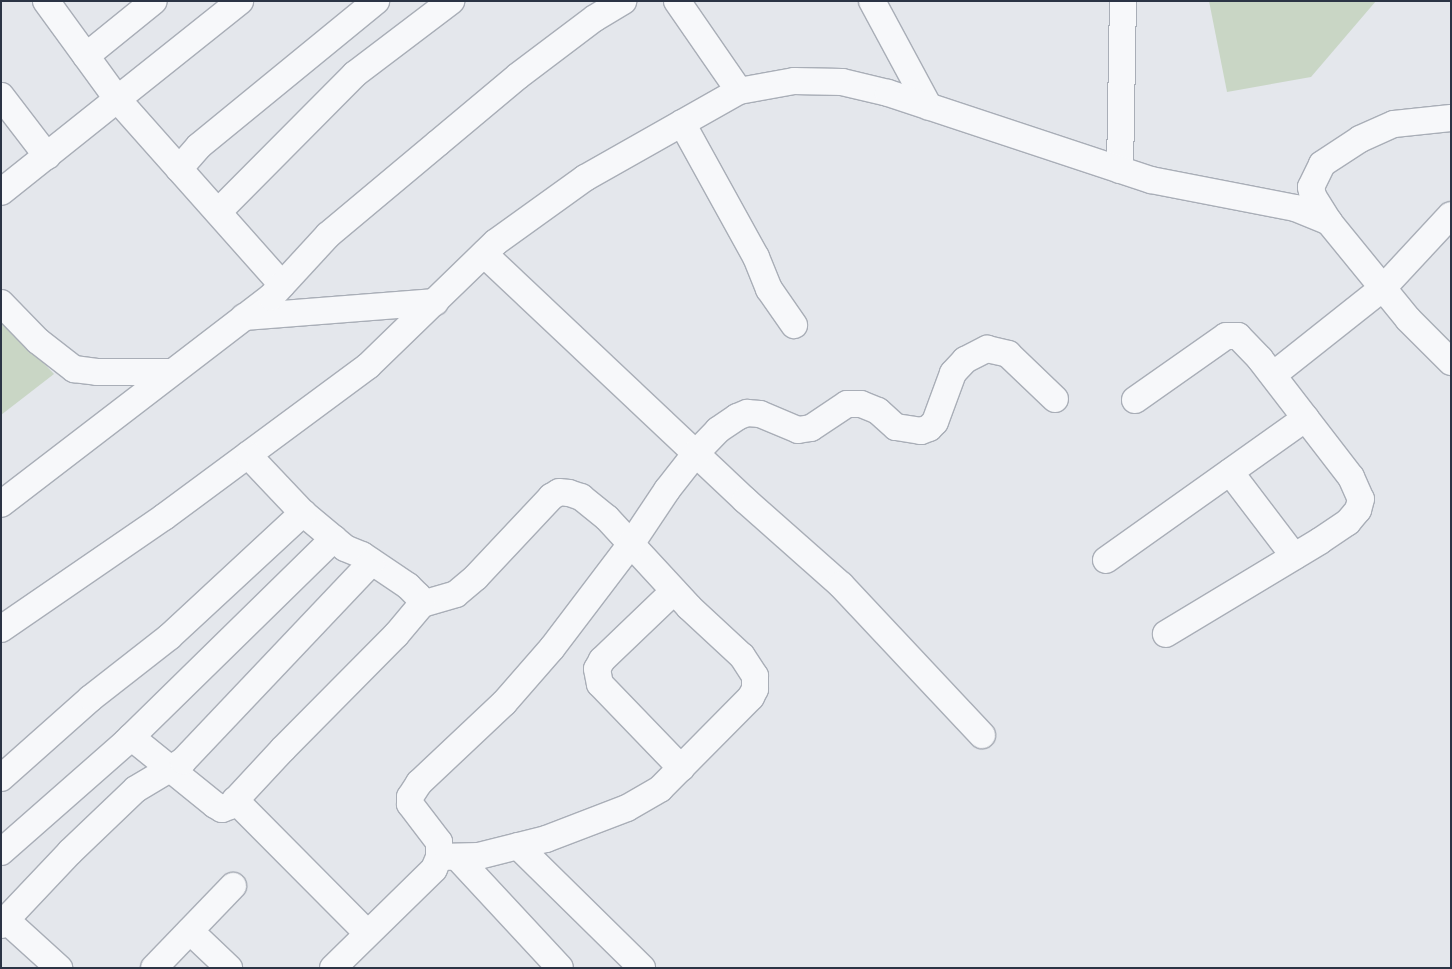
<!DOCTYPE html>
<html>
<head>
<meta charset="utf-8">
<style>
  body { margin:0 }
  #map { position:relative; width:1452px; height:969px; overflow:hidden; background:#e4e7ec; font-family:Roboto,sans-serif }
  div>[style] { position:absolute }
  .green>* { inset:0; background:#c9d6c5 }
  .roads { filter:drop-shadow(1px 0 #a9aeb7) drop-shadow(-1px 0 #a9aeb7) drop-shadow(0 1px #a9aeb7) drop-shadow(0 -1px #a9aeb7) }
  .minor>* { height:26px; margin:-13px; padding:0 13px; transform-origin:13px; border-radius:13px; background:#f7f8fa }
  span { translate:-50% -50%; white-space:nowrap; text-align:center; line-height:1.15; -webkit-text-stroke:4px #f4f6f9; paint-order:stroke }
  .frame { position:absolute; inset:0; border:2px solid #2b3445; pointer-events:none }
</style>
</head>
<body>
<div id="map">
  <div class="green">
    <i style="clip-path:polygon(1209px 1px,1376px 1px,1311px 77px,1227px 92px)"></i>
    <i style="clip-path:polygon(1px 318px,54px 374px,1px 415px)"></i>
  </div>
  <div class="roads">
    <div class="minor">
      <i style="left:46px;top:1px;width:122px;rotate:54deg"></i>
      <i style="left:118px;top:100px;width:247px;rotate:48.4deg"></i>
      <i style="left:677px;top:1px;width:109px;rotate:55.4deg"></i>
      <i style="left:872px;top:1px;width:120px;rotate:61.7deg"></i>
      <i style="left:86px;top:56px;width:87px;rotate:-39deg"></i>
      <i style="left:1px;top:96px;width:76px;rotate:52.5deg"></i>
      <i style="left:682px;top:123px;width:153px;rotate:61.1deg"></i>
      <i style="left:756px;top:257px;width:35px;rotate:68deg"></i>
      <i style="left:769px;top:289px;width:44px;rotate:55.2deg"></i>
      <i style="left:179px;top:169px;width:30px;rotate:-49deg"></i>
      <i style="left:199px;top:146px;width:229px;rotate:-39.3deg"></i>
      <i style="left:1120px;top:170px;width:169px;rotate:-89deg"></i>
      <i style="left:1px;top:192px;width:306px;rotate:-38.6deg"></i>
      <i style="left:218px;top:212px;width:194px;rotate:-45.2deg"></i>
      <i style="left:355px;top:74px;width:121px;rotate:-37.2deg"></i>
      <i style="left:1329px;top:222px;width:31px;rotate:-122deg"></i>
      <i style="left:1313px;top:196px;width:9px;rotate:-103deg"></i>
      <i style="left:1311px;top:187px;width:25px;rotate:-64deg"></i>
      <i style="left:1322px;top:164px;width:45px;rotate:-33.3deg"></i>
      <i style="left:1360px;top:139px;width:37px;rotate:-24deg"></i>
      <i style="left:1394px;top:124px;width:57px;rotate:-6deg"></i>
      <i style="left:484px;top:254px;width:359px;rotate:43.3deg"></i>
      <i style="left:745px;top:500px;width:128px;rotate:41.5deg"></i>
      <i style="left:841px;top:585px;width:206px;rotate:46.8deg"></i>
      <i style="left:1px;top:303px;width:53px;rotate:45.8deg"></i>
      <i style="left:38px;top:341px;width:46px;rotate:37.9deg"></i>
      <i style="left:74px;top:369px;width:23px;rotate:7deg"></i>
      <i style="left:97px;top:372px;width:75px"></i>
      <i style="left:244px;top:317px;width:192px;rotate:-4.5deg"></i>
      <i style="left:1273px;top:375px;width:142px;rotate:-38.4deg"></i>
      <i style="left:1384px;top:287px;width:98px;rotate:-47.1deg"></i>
      <i style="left:1135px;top:400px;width:111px;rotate:-35.1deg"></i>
      <i style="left:1226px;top:336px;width:12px"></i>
      <i style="left:1238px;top:336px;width:32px;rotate:46deg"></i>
      <i style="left:1260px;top:359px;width:149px;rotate:52.4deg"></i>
      <i style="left:1351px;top:477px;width:24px;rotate:66deg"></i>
      <i style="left:1361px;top:499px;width:11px;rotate:105deg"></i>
      <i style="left:1358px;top:510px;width:16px;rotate:130deg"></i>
      <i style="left:1348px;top:522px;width:34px;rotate:146deg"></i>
      <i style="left:1320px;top:541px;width:180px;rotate:148.9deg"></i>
      <i style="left:1230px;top:472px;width:106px;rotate:52.7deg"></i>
      <i style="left:1px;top:504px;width:340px;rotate:-37.5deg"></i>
      <i style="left:271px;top:297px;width:84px;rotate:-47.4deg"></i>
      <i style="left:328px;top:235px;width:143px;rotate:-39.9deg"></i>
      <i style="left:438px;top:143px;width:104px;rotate:-39.9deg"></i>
      <i style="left:518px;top:76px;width:96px;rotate:-37deg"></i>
      <i style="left:595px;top:18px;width:33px;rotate:-31deg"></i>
      <i style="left:1106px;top:560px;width:245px;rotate:-35.4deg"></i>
      <i style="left:674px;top:591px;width:100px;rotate:136.2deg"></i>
      <i style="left:602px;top:660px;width:10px;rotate:119deg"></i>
      <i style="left:597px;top:669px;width:15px;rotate:79deg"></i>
      <i style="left:600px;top:684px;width:117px;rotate:46deg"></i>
      <i style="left:422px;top:604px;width:35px;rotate:-16deg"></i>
      <i style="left:456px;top:594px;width:26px;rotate:-40deg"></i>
      <i style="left:476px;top:577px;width:110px;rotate:-46.8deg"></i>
      <i style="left:551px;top:497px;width:9px;rotate:-32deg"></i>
      <i style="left:559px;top:492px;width:10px;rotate:6deg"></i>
      <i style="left:569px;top:493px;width:13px;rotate:18deg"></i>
      <i style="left:581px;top:497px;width:33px;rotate:39deg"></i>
      <i style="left:607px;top:518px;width:121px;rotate:47.3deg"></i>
      <i style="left:689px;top:607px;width:72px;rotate:42.8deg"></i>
      <i style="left:742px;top:656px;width:24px;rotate:57deg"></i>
      <i style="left:755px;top:676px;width:13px;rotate:90deg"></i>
      <i style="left:755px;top:689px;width:9px;rotate:117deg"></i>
      <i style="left:751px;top:697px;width:129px;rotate:134.7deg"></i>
      <i style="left:660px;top:789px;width:38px;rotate:150deg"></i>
      <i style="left:627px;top:808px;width:87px;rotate:159.1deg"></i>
      <i style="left:546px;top:839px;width:69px;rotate:165.8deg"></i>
      <i style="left:479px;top:856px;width:40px;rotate:178.6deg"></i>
      <i style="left:1px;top:629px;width:198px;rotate:-34.5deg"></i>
      <i style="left:164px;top:517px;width:254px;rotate:-36.5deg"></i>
      <i style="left:368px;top:366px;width:178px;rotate:-44.1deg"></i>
      <i style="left:496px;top:242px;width:110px;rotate:-35.7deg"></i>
      <i style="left:585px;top:178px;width:177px;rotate:-29.5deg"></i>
      <i style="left:739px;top:91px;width:56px;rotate:-10.3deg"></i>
      <i style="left:794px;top:81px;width:48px;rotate:1.2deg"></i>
      <i style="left:842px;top:82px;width:47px;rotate:13.4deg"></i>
      <i style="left:888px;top:93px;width:277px;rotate:18.3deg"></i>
      <i style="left:1151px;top:180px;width:147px;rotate:11deg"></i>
      <i style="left:1295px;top:208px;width:37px;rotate:22deg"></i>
      <i style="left:1329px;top:222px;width:125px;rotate:50.8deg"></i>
      <i style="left:1408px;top:319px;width:61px;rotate:45deg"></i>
      <i style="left:131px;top:737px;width:108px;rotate:39deg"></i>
      <i style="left:215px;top:805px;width:8px;rotate:30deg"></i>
      <i style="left:222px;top:809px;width:9px;rotate:-21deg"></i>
      <i style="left:230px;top:806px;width:78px;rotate:-47.1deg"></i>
      <i style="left:283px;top:749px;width:161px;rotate:-45.3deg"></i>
      <i style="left:396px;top:635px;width:40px;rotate:-50deg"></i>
      <i style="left:422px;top:604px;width:9px;rotate:-117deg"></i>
      <i style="left:418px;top:596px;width:14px;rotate:-135deg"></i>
      <i style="left:408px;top:586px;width:55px;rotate:-146deg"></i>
      <i style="left:362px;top:555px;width:18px;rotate:-158deg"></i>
      <i style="left:345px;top:548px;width:55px;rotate:-140.2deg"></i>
      <i style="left:303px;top:513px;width:80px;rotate:-133.5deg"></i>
      <i style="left:1px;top:778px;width:120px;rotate:-41.6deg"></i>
      <i style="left:91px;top:698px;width:99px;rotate:-38deg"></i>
      <i style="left:169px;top:637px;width:183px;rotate:-42.8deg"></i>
      <i style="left:235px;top:800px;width:187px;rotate:45.2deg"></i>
      <i style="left:518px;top:846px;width:174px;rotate:44.5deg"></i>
      <i style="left:1px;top:852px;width:167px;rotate:-41.3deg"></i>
      <i style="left:126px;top:742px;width:291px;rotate:-44.4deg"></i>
      <i style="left:457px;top:857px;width:151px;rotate:47.1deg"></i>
      <i style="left:6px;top:920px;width:72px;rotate:42.2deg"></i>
      <i style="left:1px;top:925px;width:100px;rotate:-46.6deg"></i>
      <i style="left:70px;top:852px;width:91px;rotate:-43.7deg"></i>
      <i style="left:136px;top:789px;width:55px;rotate:-30.8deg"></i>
      <i style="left:183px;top:761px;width:274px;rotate:-46.5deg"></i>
      <i style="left:190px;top:931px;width:54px;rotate:43.5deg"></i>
      <i style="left:154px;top:968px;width:114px;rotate:-46.1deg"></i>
      <i style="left:333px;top:968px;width:141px;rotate:-44.4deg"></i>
      <i style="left:434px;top:869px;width:13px;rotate:-67deg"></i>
      <i style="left:439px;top:857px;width:15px;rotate:-90deg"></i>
      <i style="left:439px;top:842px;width:48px;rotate:-127.3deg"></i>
      <i style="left:410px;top:804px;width:7px;rotate:-90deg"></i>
      <i style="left:410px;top:797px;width:17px;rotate:-57deg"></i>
      <i style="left:419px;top:783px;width:117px;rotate:-43.3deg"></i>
      <i style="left:504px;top:703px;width:73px;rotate:-48.9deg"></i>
      <i style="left:552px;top:648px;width:131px;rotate:-52.8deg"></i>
      <i style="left:631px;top:544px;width:65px;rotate:-56.3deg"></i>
      <i style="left:667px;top:490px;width:47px;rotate:-51.9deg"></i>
      <i style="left:696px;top:453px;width:32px;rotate:-46deg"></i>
      <i style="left:718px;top:430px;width:23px;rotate:-34deg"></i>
      <i style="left:737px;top:417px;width:11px;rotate:-22deg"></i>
      <i style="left:747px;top:413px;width:13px;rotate:4deg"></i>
      <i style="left:760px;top:414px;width:41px;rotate:22.8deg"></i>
      <i style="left:798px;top:430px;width:13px;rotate:-9deg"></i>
      <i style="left:811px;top:428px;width:43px;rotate:-33.7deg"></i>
      <i style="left:847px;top:404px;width:14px"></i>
      <i style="left:861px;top:404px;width:18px;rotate:22deg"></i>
      <i style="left:878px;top:411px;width:24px;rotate:42deg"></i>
      <i style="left:896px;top:427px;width:25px;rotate:9deg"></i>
      <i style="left:921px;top:431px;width:9px;rotate:-21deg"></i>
      <i style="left:929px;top:428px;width:8px;rotate:-45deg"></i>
      <i style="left:935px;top:422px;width:52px;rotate:-69.8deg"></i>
      <i style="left:953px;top:373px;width:18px;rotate:-47deg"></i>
      <i style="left:965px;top:360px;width:25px;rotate:-27deg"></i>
      <i style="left:987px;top:349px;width:22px;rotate:13deg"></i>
      <i style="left:1008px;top:354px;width:65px;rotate:43.8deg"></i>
    </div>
  </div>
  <div class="frame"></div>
</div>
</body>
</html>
